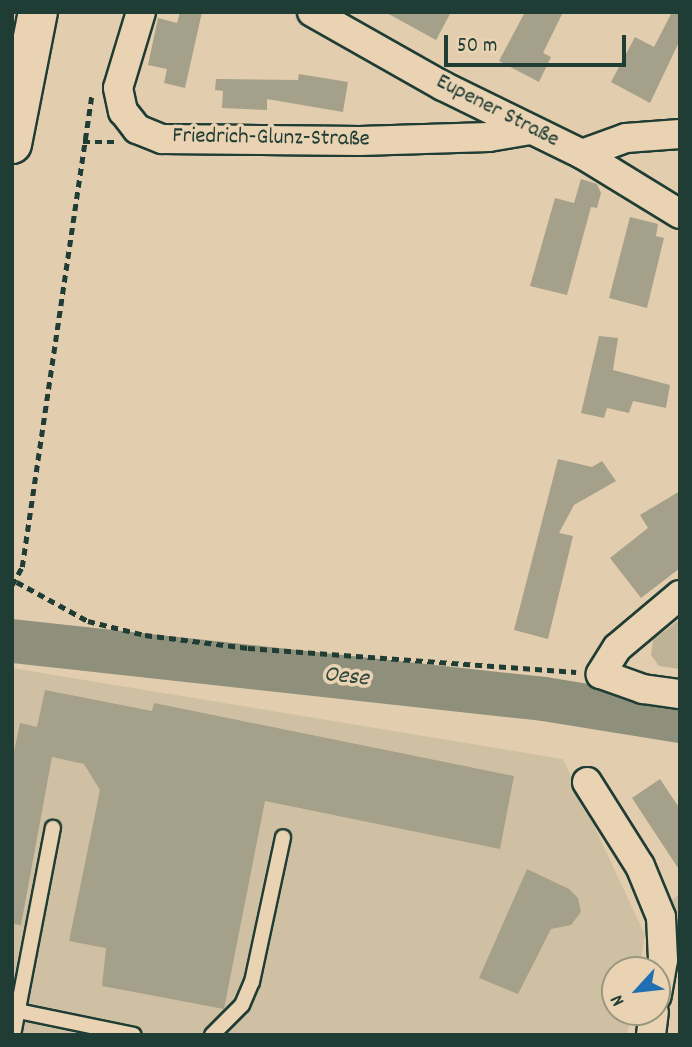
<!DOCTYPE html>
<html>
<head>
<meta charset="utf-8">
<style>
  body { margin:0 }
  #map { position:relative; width:692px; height:1047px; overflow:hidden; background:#e2cdae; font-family:Dekko,sans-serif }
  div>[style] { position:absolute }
  .built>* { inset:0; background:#d0c0a3 }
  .green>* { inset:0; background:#beb297 }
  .river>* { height:44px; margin:-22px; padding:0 22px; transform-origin:22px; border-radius:22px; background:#8f907b }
  .building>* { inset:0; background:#a5a089 }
  .path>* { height:4.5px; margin-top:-2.25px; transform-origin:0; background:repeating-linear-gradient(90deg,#1f3d34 0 7px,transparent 0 12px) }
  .roads { filter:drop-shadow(2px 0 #1f3d34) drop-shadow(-2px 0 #1f3d34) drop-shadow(0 2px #1f3d34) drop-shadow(0 -2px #1f3d34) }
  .lane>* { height:14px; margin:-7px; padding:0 7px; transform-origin:7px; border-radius:7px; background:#ead3b3 }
  .street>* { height:28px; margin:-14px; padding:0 14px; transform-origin:14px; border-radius:14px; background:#ead3b3 }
  .primary>* { height:38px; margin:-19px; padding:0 19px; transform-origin:19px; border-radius:19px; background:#ead3b3 }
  span { translate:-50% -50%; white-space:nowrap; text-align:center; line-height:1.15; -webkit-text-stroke:7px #ead3b3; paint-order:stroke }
  .street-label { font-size:23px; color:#1f3d34 }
  .water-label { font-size:24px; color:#30493f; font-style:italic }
  .frame { position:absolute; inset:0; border:14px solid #1f3d34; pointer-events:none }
  .north { position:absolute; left:601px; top:956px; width:70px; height:70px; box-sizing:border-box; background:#ead3b3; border:2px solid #999780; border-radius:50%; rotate:243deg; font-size:19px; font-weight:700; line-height:28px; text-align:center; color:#1f3d34 }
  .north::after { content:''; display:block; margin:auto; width:24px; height:32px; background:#1f6fb2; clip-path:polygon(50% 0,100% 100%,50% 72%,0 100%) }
  .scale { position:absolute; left:444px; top:35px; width:182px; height:32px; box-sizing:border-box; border:4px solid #1f3d34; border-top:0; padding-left:9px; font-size:21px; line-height:24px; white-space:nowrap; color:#1f3d34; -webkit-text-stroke:5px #ead3b3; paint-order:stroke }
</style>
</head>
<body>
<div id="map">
  <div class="built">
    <i style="clip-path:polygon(12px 668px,563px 759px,645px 935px,639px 970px,615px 970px,615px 1012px,632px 1012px,627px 1035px,12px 1035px)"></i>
    <i style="clip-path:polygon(680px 894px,680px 960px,673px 958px,668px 902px)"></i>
  </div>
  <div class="green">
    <i style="clip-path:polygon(680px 619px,680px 669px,659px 666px,651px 655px,653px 640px)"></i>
  </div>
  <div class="river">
    <i style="left:12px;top:641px;width:535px;rotate:6.22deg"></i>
    <i style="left:544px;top:699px;width:138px;rotate:9.2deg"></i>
  </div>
  <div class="building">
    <i style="clip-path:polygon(180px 12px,202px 12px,185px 88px,164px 83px,167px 69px,148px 65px,158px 18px,177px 23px)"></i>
    <i style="clip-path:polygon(385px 12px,451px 12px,436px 40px)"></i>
    <i style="clip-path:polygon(525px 12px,563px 12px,543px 53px,551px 57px,539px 82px,499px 61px)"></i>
    <i style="clip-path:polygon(672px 12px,680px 12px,680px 40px,650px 103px,611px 82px,635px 37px,654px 47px)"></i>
    <i style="clip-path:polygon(299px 74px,348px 82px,343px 112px,267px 99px,267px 110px,222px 108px,223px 91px,215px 90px,216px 79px,298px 80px)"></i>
    <i style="clip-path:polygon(581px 179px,597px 184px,601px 193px,597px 208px,591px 207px,567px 295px,530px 286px,555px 198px,574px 203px)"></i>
    <i style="clip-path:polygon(630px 217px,658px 224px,656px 236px,664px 238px,647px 308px,609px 298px)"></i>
    <i style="clip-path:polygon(599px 336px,618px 338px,613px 370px,670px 385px,666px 408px,633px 401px,629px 413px,607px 408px,604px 418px,581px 413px)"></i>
    <i style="clip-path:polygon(558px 459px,592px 467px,602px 461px,616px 481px,574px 505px,559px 533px,573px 536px,548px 639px,514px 630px)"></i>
    <i style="clip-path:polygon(680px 491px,680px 568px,641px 598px,610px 558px,648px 528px,640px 515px)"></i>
    <i style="clip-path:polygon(45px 690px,152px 711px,154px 703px,514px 776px,500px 849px,265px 801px,224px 1009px,102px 986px,106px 948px,69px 941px,100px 790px,84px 764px,52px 757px,21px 925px,12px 924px,12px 761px,20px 723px,37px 727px)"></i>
    <i style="clip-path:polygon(660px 779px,680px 809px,680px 871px,632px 798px)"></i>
    <i style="clip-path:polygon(527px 869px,569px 889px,578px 898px,581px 912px,571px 925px,551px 929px,518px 994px,479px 978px)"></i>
  </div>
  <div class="path">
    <i style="left:83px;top:142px;width:33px"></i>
    <i style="left:17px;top:582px;width:81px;rotate:28.8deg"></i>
    <i style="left:88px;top:621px;width:59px;rotate:13.8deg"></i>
    <i style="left:145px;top:635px;width:104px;rotate:7.2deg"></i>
    <i style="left:248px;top:648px;width:329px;rotate:4.2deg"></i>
    <i style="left:12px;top:585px;width:21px;rotate:-61deg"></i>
    <i style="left:22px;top:567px;width:478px;rotate:-81.6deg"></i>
  </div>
  <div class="roads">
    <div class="lane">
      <i style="left:18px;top:1011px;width:118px;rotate:11.7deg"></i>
      <i style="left:13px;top:1035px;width:211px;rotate:-79.1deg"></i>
      <i style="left:212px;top:1035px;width:42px;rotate:-45deg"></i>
      <i style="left:242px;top:1005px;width:25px;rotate:-67deg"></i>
      <i style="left:252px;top:982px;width:148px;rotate:-77.9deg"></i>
    </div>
    <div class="street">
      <i style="left:141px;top:12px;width:79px;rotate:106.8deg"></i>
      <i style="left:118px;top:88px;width:24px;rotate:78deg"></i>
      <i style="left:123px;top:111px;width:23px;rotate:52deg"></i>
      <i style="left:137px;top:129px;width:27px;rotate:22deg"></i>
      <i style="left:162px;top:139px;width:198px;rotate:0.6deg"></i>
      <i style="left:360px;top:141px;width:129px;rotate:-1.8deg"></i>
      <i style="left:489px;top:137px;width:42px;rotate:-9.7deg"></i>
      <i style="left:312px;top:12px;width:150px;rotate:29.5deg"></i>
      <i style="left:443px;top:86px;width:155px;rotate:26.1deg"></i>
      <i style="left:582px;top:154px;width:115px;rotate:31.5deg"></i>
      <i style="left:582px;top:154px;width:47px;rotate:-20deg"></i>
      <i style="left:626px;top:138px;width:54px;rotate:-4.2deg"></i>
      <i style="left:680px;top:595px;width:82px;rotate:139.9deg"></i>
      <i style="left:617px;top:648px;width:31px;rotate:122deg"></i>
      <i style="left:601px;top:674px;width:45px;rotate:19.7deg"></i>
      <i style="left:643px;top:689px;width:37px;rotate:8deg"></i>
      <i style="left:587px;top:782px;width:99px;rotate:57.8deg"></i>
      <i style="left:640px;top:866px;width:55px;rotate:67.6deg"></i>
      <i style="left:661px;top:917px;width:43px;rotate:87.3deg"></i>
      <i style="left:663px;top:960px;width:36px;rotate:100deg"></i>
      <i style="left:651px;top:1035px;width:23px;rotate:-83deg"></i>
    </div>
    <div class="primary">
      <i style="left:12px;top:144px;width:135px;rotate:-78.9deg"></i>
    </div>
  </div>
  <div class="street-label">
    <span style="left:497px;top:112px;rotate:27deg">Eupener Straße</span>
    <span style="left:271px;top:139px;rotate:1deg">Friedrich-Glunz-Straße</span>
  </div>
  <div class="water-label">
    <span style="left:346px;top:678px;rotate:6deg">Oese</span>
  </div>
  <div class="frame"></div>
  <div class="north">N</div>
  <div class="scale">50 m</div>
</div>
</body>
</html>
